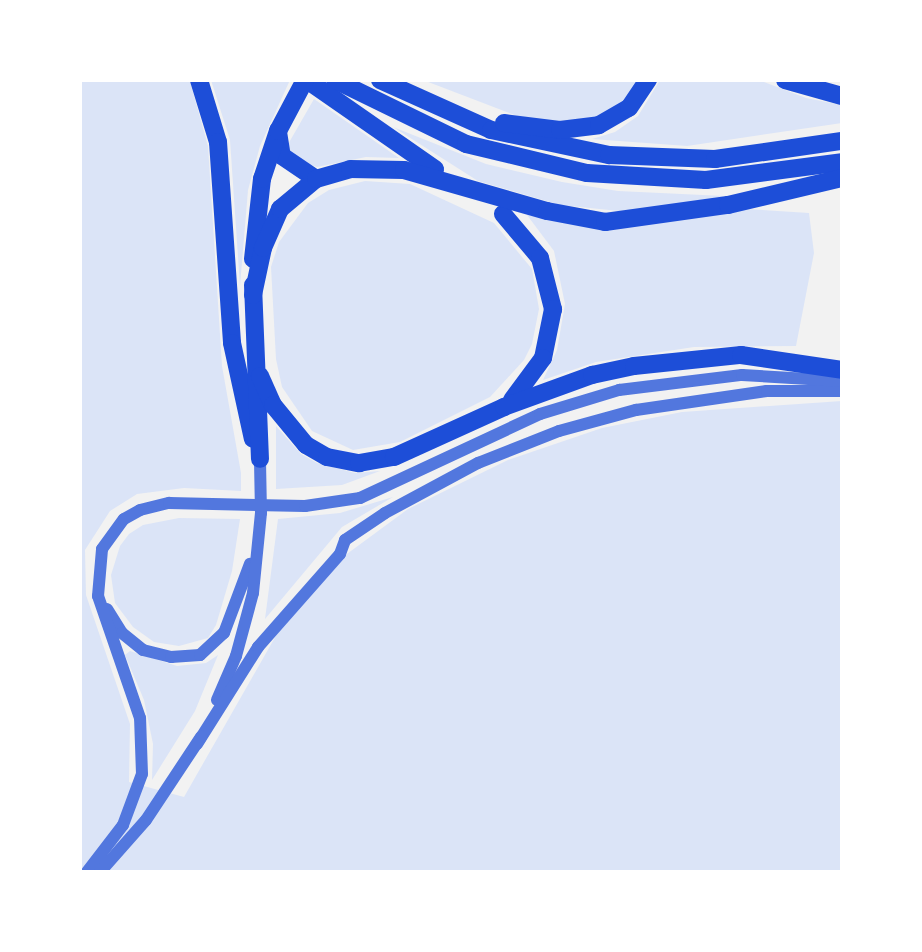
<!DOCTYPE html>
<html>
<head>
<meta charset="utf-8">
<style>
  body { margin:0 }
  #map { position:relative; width:922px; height:952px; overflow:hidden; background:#f2f2f2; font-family:Quicksand,sans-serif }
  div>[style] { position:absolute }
  .green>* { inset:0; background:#dbe4f7 }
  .tertiary>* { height:12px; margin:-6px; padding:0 6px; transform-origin:6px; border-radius:6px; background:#5277de }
  .trunk>* { height:18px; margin:-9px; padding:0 9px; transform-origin:9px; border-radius:9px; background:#1d4ed8 }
  span { translate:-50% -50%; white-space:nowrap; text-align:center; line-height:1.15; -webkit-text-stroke:9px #fff; paint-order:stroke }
  .frame { position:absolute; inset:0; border:82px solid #fff; pointer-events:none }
</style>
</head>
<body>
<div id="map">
  <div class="green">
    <i style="clip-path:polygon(80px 80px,190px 81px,208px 146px,222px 366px,241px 473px,241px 491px,184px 488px,137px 494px,110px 511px,85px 550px,86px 595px,130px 724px,129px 782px,184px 797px,286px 618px,336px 562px,408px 509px,508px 460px,602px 428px,682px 412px,842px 401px,842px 872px,80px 872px)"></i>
    <i style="clip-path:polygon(211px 80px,290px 80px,260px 146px,248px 190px,240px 286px,230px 140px)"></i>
    <i style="clip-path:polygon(423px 80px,640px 80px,631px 96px,610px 113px,568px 124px,517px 116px)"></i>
    <i style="clip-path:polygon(660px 80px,759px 80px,806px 98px,842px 105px,842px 123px,687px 146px,592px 139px,615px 132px,638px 116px)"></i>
    <i style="clip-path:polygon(314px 99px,399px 158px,366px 157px,317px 167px,296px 160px,287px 146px)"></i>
    <i style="clip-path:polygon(393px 127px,486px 164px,562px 182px,618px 191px,724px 196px,629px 212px,560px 205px,478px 181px)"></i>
    <i style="clip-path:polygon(365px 181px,410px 184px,494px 223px,532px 269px,539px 309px,532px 344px,524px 360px,490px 397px,400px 442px,353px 450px,312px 431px,282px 387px,276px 359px,271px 267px,279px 242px,308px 203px,329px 190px)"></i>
    <i style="clip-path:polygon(747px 209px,809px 213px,814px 253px,796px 346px,694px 347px,596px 362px,543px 380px,557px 350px,565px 304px,554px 251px,527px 215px,616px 229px)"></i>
    <i style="clip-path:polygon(276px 426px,301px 454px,317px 463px,355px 473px,380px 471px,342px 485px,276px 489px)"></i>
    <i style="clip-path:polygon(393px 497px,342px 527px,265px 619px,278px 519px,340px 513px)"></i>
    <i style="clip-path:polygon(179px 518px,240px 519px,232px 571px,216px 625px,208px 638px,179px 646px,154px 642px,133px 627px,115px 603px,111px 575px,120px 546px,129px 534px,143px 525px)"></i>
    <i style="clip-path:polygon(130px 651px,177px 666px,206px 663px,218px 655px,195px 711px,152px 780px,153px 744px,144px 700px,125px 655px)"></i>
  </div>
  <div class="tertiary">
    <i style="left:107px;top:609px;width:28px;rotate:58deg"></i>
    <i style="left:122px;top:633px;width:27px;rotate:39deg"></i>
    <i style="left:143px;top:650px;width:29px;rotate:14deg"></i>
    <i style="left:171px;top:657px;width:29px;rotate:-4deg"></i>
    <i style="left:200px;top:655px;width:33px;rotate:-43deg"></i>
    <i style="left:224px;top:633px;width:74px;rotate:-69.4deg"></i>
    <i style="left:217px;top:700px;width:48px;rotate:-66.6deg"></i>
    <i style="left:236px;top:656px;width:65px;rotate:-74.9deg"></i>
    <i style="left:253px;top:593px;width:80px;rotate:-84.3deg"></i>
    <i style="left:261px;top:513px;width:54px;rotate:-91.1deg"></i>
    <i style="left:197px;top:744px;width:115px;rotate:-57.8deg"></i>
    <i style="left:258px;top:647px;width:124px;rotate:-48.6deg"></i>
    <i style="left:340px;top:554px;width:15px;rotate:-70deg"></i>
    <i style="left:345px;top:540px;width:48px;rotate:-34deg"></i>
    <i style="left:385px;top:513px;width:106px;rotate:-28.3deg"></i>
    <i style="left:478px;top:463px;width:87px;rotate:-21.6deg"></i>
    <i style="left:559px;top:431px;width:80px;rotate:-15.3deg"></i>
    <i style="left:636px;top:410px;width:132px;rotate:-8.3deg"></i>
    <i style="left:767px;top:391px;width:75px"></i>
    <i style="left:87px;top:872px;width:59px;rotate:-52.5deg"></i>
    <i style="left:123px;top:825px;width:54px;rotate:-69.6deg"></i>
    <i style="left:142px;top:774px;width:56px;rotate:-92deg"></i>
    <i style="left:140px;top:718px;width:129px;rotate:-109deg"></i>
    <i style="left:98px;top:596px;width:47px;rotate:-85.1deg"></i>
    <i style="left:102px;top:549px;width:37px;rotate:-54deg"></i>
    <i style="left:124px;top:519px;width:18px;rotate:-29deg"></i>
    <i style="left:140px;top:510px;width:30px;rotate:-14deg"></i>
    <i style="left:169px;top:503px;width:136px;rotate:1.3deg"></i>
    <i style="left:305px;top:506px;width:56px;rotate:-8.3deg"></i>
    <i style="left:360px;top:498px;width:199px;rotate:-25deg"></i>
    <i style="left:540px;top:414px;width:83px;rotate:-16.9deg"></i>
    <i style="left:619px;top:390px;width:124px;rotate:-7deg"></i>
    <i style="left:742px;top:375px;width:100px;rotate:3.4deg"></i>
    <i style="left:100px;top:872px;width:69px;rotate:-48.5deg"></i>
    <i style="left:146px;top:820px;width:100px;rotate:-56.5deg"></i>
  </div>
  <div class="trunk">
    <i style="left:199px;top:80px;width:65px;rotate:73deg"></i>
    <i style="left:218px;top:142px;width:201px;rotate:86deg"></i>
    <i style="left:232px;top:343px;width:98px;rotate:77.7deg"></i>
    <i style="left:307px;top:80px;width:156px;rotate:34.8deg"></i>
    <i style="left:335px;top:80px;width:146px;rotate:26deg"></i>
    <i style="left:466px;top:144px;width:124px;rotate:13.5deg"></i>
    <i style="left:587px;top:173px;width:119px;rotate:3.4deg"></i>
    <i style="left:706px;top:180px;width:137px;rotate:-7.5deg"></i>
    <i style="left:380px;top:80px;width:122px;rotate:24.2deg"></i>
    <i style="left:491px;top:130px;width:121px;rotate:12deg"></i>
    <i style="left:609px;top:155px;width:106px;rotate:2.2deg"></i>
    <i style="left:715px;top:159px;width:128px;rotate:-8.1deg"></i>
    <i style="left:785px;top:80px;width:59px;rotate:15.7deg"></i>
    <i style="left:504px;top:123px;width:56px;rotate:7.1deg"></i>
    <i style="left:560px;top:130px;width:39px;rotate:-7deg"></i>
    <i style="left:599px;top:125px;width:34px;rotate:-30deg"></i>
    <i style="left:629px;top:108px;width:34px;rotate:-56deg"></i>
    <i style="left:278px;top:132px;width:24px;rotate:81deg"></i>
    <i style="left:282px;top:156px;width:41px;rotate:34.1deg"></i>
    <i style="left:503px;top:214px;width:57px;rotate:49.9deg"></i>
    <i style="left:540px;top:258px;width:53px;rotate:75.7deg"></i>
    <i style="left:553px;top:309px;width:50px;rotate:101.5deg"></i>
    <i style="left:543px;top:358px;width:52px;rotate:126.4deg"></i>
    <i style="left:253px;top:259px;width:81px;rotate:-83.6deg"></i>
    <i style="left:262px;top:179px;width:51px;rotate:-71.6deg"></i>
    <i style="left:278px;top:131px;width:58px;rotate:-62.1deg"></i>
    <i style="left:253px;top:285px;width:174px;rotate:87.7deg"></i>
    <i style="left:253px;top:295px;width:48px;rotate:-78deg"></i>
    <i style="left:263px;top:248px;width:43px;rotate:-66.4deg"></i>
    <i style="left:280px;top:209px;width:47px;rotate:-39.8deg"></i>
    <i style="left:316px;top:179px;width:35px;rotate:-16deg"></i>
    <i style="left:350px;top:169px;width:54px;rotate:1.1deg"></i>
    <i style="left:404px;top:170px;width:149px;rotate:16deg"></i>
    <i style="left:547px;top:211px;width:59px;rotate:10.7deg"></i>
    <i style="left:605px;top:222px;width:124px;rotate:-7.9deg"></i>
    <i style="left:728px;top:205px;width:117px;rotate:-13.3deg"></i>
    <i style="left:260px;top:376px;width:32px;rotate:66deg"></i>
    <i style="left:273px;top:405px;width:52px;rotate:50.5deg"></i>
    <i style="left:306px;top:445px;width:24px;rotate:30deg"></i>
    <i style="left:327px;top:457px;width:33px;rotate:11deg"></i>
    <i style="left:359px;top:463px;width:36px;rotate:-10deg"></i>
    <i style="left:394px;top:457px;width:121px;rotate:-24.4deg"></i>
    <i style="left:504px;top:407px;width:94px;rotate:-20deg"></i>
    <i style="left:592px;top:375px;width:43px;rotate:-12.1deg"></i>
    <i style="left:634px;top:366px;width:108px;rotate:-5.9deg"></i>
    <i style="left:741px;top:355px;width:102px;rotate:8.4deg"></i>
  </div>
  <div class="frame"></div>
</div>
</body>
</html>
